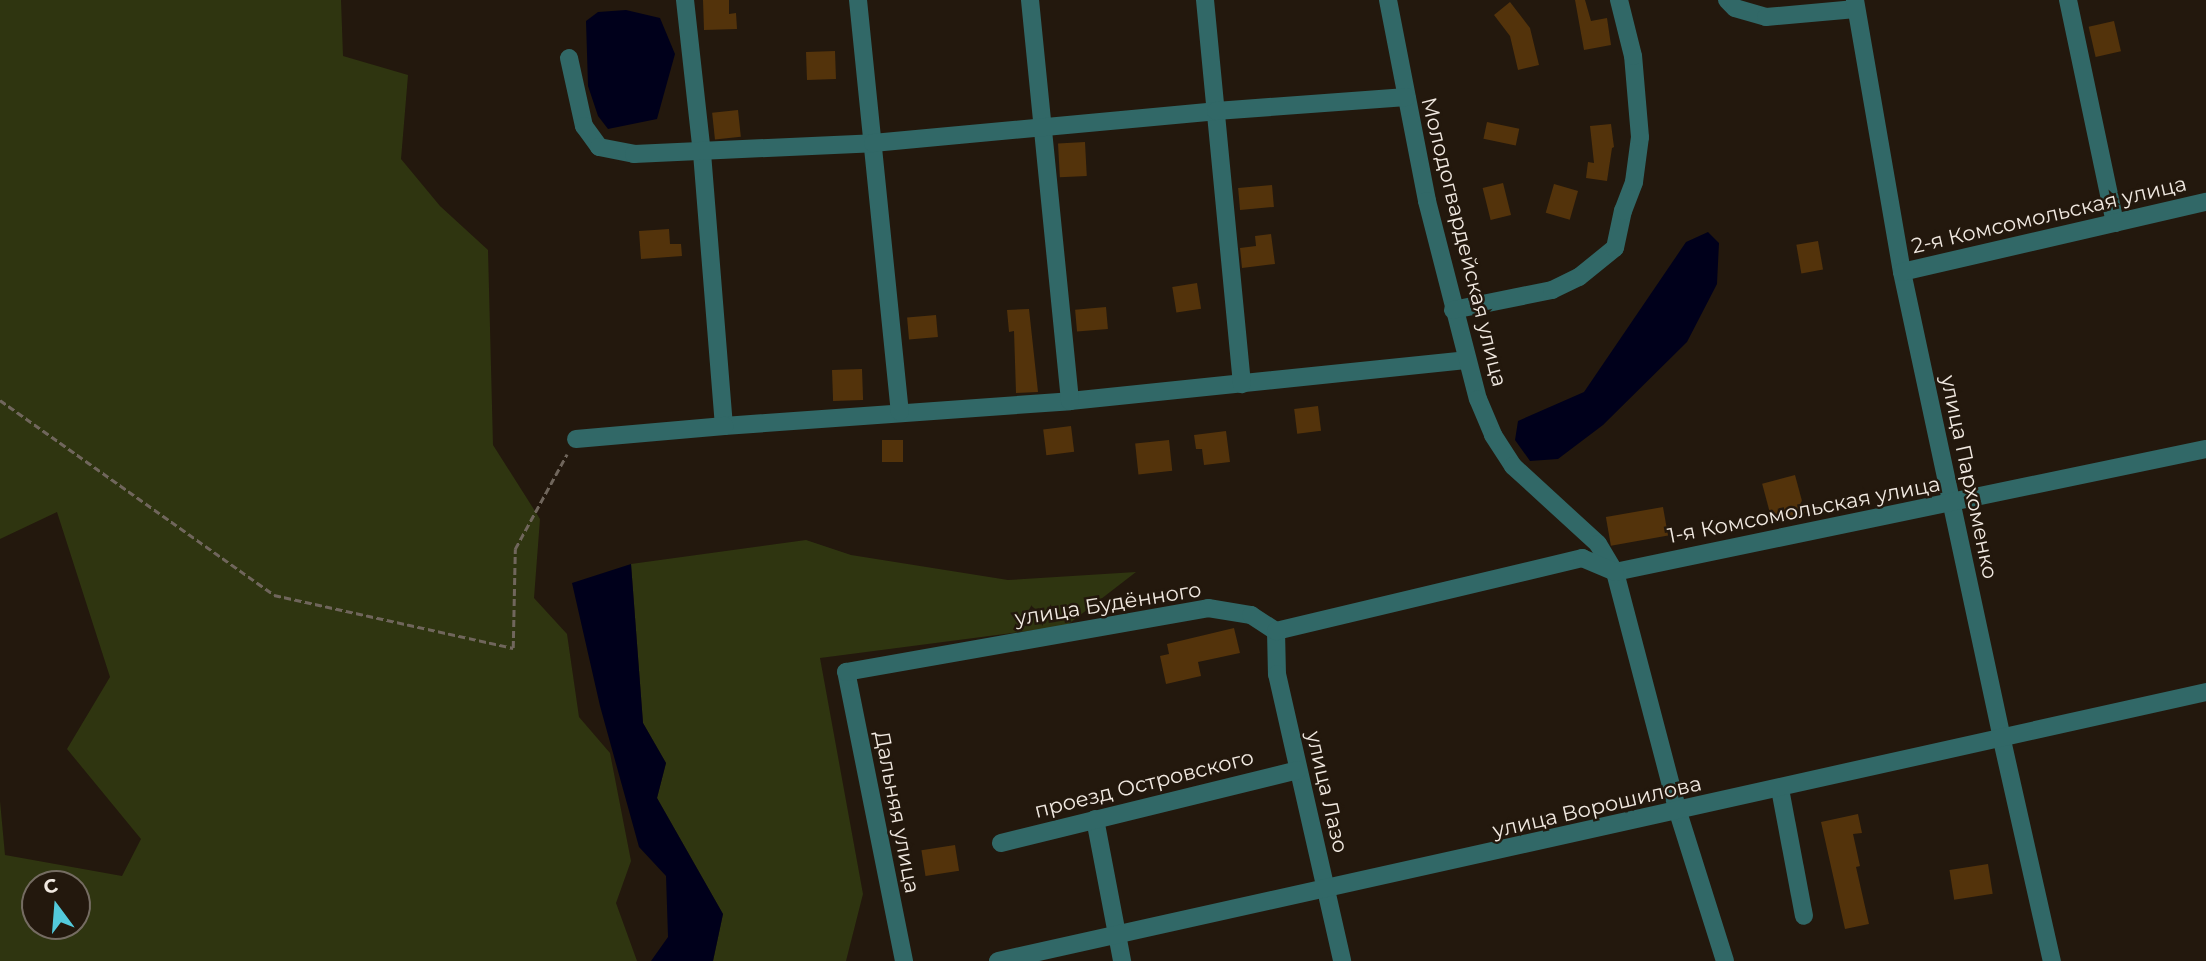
<!DOCTYPE html>
<html>
<head>
<meta charset="utf-8">
<style>
  body { margin:0 }
  #map { position:relative; width:2206px; height:961px; overflow:hidden; background:#23180d; font-family:Montserrat,sans-serif }
  div>[style] { position:absolute }
  .green>* { inset:0; background:#2f3510 }
  .water>* { inset:0; background:#00001b }
  .building>* { inset:0; background:#53330b; transform-origin:0 0 }
  .path>* { height:2.5px; margin-top:-1.25px; transform-origin:0; background:repeating-linear-gradient(90deg,#70665c 0 7px,transparent 0 10.5px) }
  .minor>* { height:18px; margin:-9px; padding:0 9px; transform-origin:9px; border-radius:9px; background:#316867 }
  span { translate:-50% -50%; white-space:nowrap; text-align:center; line-height:1.15; -webkit-text-stroke:5px #23180d; paint-order:stroke }
  .street-label { font-size:21px; color:#f1e9e1 }
  .north { position:absolute; left:21px; top:870px; width:70px; height:70px; box-sizing:border-box; background:#23180d; border:2px solid #756c62; border-radius:50%; rotate:344deg; font-size:19px; font-weight:700; line-height:28px; text-align:center; color:#f1e9e1 }
  .north::after { content:''; display:block; margin:auto; width:24px; height:32px; background:#53cadc; clip-path:polygon(50% 0,100% 100%,50% 72%,0 100%) }
</style>
</head>
<body>
<div id="map">
  <div class="green">
    <i style="clip-path:polygon(evenodd,0 0,341px 0,343px 56px,408px 75px,401px 159px,440px 206px,488px 250px,493px 445px,540px 519px,534px 598px,567px 634px,579px 717px,610px 753px,631px 861px,616px 903px,637px 961px,0 961px,0 801px,5px 855px,122px 876px,141px 839px,67px 749px,110px 677px,57px 512px,0 539px,0 0,77px 884px,77px 926px,35px 926px,35px 884px,77px 884px)"></i>
    <i style="clip-path:polygon(806px 540px,851px 555px,1008px 580px,1136px 572px,1066px 626px,820px 658px,863px 894px,846px 961px,713px 961px,723px 914px,657px 798px,666px 763px,643px 723px,631px 564px)"></i>
  </div>
  <div class="water">
    <i style="clip-path:polygon(626px 10px,660px 18px,675px 54px,657px 119px,608px 129px,598px 116px,588px 86px,586px 21px,598px 12px)"></i>
    <i style="clip-path:polygon(1708px 232px,1719px 243px,1717px 284px,1687px 342px,1603px 425px,1558px 459px,1530px 461px,1515px 440px,1518px 421px,1584px 392px,1686px 242px)"></i>
    <i style="clip-path:polygon(631px 564px,643px 723px,666px 763px,657px 798px,723px 914px,713px 961px,651px 961px,668px 937px,666px 876px,639px 847px,600px 706px,572px 583px)"></i>
  </div>
  <div class="building">
    <i style="clip-path:polygon(703px 0,729px 0,729px 14px,736px 13px,737px 29px,704px 30px)"></i>
    <i style="clip-path:polygon(1575px 0,1585px 0,1591px 21px,1607px 18px,1611px 45px,1584px 50px)"></i>
    <i style="clip-path:polygon(1510px 2px,1530px 28px,1539px 65px,1518px 70px,1510px 36px,1494px 15px)"></i>
    <i style="left:2114px;top:21px;width:31px;height:26px;rotate:77deg"></i>
    <i style="left:835px;top:51px;width:28px;height:29px;rotate:88deg"></i>
    <i style="left:738px;top:110px;width:27px;height:26px;rotate:84deg"></i>
    <i style="left:1487px;top:122px;width:33px;height:17px;rotate:12deg"></i>
    <i style="clip-path:polygon(1611px 124px,1614px 147px,1612px 148px,1607px 181px,1586px 178px,1588px 162px,1594px 163px,1590px 126px)"></i>
    <i style="left:1085px;top:142px;width:34px;height:27px;rotate:87deg"></i>
    <i style="left:1503px;top:183px;width:33px;height:21px;rotate:76deg"></i>
    <i style="left:1554px;top:184px;width:25px;height:30px;rotate:16deg"></i>
    <i style="left:1272px;top:185px;width:22px;height:34px;rotate:85deg"></i>
    <i style="clip-path:polygon(669px 229px,670px 244px,681px 244px,682px 256px,641px 259px,639px 231px)"></i>
    <i style="clip-path:polygon(1271px 234px,1275px 264px,1242px 268px,1240px 248px,1256px 246px,1255px 236px)"></i>
    <i style="left:1818px;top:241px;width:29px;height:22px;rotate:80deg"></i>
    <i style="left:1197px;top:283px;width:26px;height:25px;rotate:81deg"></i>
    <i style="left:1106px;top:307px;width:22px;height:31px;rotate:85deg"></i>
    <i style="clip-path:polygon(1029px 309px,1038px 392px,1016px 393px,1014px 331px,1009px 332px,1007px 310px)"></i>
    <i style="left:936px;top:315px;width:22px;height:29px;rotate:85deg"></i>
    <i style="left:862px;top:369px;width:31px;height:30px;rotate:88deg"></i>
    <i style="left:1318px;top:406px;width:25px;height:24px;rotate:83deg"></i>
    <i style="left:1071px;top:426px;width:26px;height:28px;rotate:83deg"></i>
    <i style="clip-path:polygon(1226px 431px,1230px 462px,1204px 465px,1202px 449px,1196px 449px,1194px 435px)"></i>
    <i style="left:903px;top:440px;width:22px;height:21px;rotate:90deg"></i>
    <i style="left:1169px;top:440px;width:31px;height:34px;rotate:84deg"></i>
    <i style="left:1795px;top:475px;width:39px;height:34px;rotate:75deg"></i>
    <i style="left:1663px;top:507px;width:29px;height:58px;rotate:80deg"></i>
    <i style="clip-path:polygon(1234px 628px,1240px 653px,1198px 662px,1201px 676px,1166px 684px,1160px 656px,1169px 654px,1167px 644px)"></i>
    <i style="clip-path:polygon(1858px 814px,1862px 833px,1853px 834px,1860px 866px,1856px 867px,1869px 924px,1845px 929px,1821px 822px)"></i>
    <i style="left:955px;top:845px;width:26px;height:34px;rotate:81deg"></i>
    <i style="left:1988px;top:864px;width:30px;height:39px;rotate:81deg"></i>
  </div>
  <div class="path">
    <i style="left:0;top:400px;width:336px;rotate:35.4deg"></i>
    <i style="left:274px;top:595px;width:245px;rotate:12.5deg"></i>
    <i style="left:513px;top:648px;width:99px;rotate:-88.8deg"></i>
    <i style="left:515px;top:549px;width:108px;rotate:-61.3deg"></i>
  </div>
  <div class="minor">
    <i style="left:685px;top:0;width:154px;rotate:83.7deg"></i>
    <i style="left:702px;top:153px;width:274px;rotate:85.4deg"></i>
    <i style="left:724px;top:426px;width:347px;rotate:-4.1deg"></i>
    <i style="left:1070px;top:401px;width:398px;rotate:-5.9deg"></i>
    <i style="left:858px;top:0;width:414px;rotate:84.2deg"></i>
    <i style="left:1030px;top:0;width:403px;rotate:84.3deg"></i>
    <i style="left:1205px;top:0;width:386px;rotate:84.5deg"></i>
    <i style="left:1388px;top:0;width:205px;rotate:79deg"></i>
    <i style="left:1427px;top:201px;width:204px;rotate:75.6deg"></i>
    <i style="left:1478px;top:399px;width:39px;rotate:67deg"></i>
    <i style="left:1493px;top:435px;width:37px;rotate:57deg"></i>
    <i style="left:1513px;top:466px;width:115px;rotate:42.5deg"></i>
    <i style="left:1598px;top:544px;width:33px;rotate:59deg"></i>
    <i style="left:1615px;top:572px;width:248px;rotate:75.3deg"></i>
    <i style="left:1678px;top:812px;width:156px;rotate:72.5deg"></i>
    <i style="left:1727px;top:0;width:11px;rotate:45deg"></i>
    <i style="left:1735px;top:8px;width:32px;rotate:16deg"></i>
    <i style="left:1766px;top:17px;width:90px;rotate:-5.1deg"></i>
    <i style="left:1855px;top:0;width:276px;rotate:80.2deg"></i>
    <i style="left:1902px;top:272px;width:479px;rotate:77.9deg"></i>
    <i style="left:2002px;top:740px;width:227px;rotate:77.3deg"></i>
    <i style="left:2068px;top:0;width:228px;rotate:78.1deg"></i>
    <i style="left:569px;top:58px;width:70px;rotate:77.6deg"></i>
    <i style="left:584px;top:126px;width:26px;rotate:54deg"></i>
    <i style="left:599px;top:147px;width:36px;rotate:11deg"></i>
    <i style="left:634px;top:154px;width:239px;rotate:-2.6deg"></i>
    <i style="left:873px;top:143px;width:344px;rotate:-5.3deg"></i>
    <i style="left:1216px;top:111px;width:191px;rotate:-4.2deg"></i>
    <i style="left:1902px;top:272px;width:312px;rotate:-13deg"></i>
    <i style="left:1453px;top:310px;width:101px;rotate:-11.4deg"></i>
    <i style="left:1552px;top:290px;width:30px;rotate:-26deg"></i>
    <i style="left:1579px;top:277px;width:46px;rotate:-38.9deg"></i>
    <i style="left:1615px;top:248px;width:38px;rotate:-78deg"></i>
    <i style="left:1623px;top:211px;width:31px;rotate:-69deg"></i>
    <i style="left:1634px;top:182px;width:45px;rotate:-82.4deg"></i>
    <i style="left:1640px;top:137px;width:81px;rotate:-94.9deg"></i>
    <i style="left:1633px;top:56px;width:58px;rotate:-104deg"></i>
    <i style="left:576px;top:439px;width:149px;rotate:-5deg"></i>
    <i style="left:1615px;top:572px;width:604px;rotate:-11.76deg"></i>
    <i style="left:1276px;top:631px;width:43px;rotate:88.7deg"></i>
    <i style="left:1277px;top:674px;width:294px;rotate:77.2deg"></i>
    <i style="left:1780px;top:789px;width:129px;rotate:79.3deg"></i>
    <i style="left:1095px;top:819px;width:145px;rotate:79.2deg"></i>
    <i style="left:1001px;top:843px;width:306px;rotate:-13.8deg"></i>
    <i style="left:904px;top:961px;width:295px;rotate:-101.3deg"></i>
    <i style="left:846px;top:672px;width:368px;rotate:-10deg"></i>
    <i style="left:1208px;top:608px;width:44px;rotate:9.2deg"></i>
    <i style="left:1251px;top:615px;width:30px;rotate:33deg"></i>
    <i style="left:1276px;top:631px;width:315px;rotate:-13.4deg"></i>
    <i style="left:1582px;top:558px;width:36px;rotate:23deg"></i>
    <i style="left:998px;top:961px;width:1238px;rotate:-12.55deg"></i>
  </div>
  <div class="street-label">
    <span style="left:2049px;top:215px;rotate:-13deg">2-я Комсомольская улица</span>
    <span style="left:1464px;top:242px;rotate:76deg">Молодогвардейская улица</span>
    <span style="left:1969px;top:477px;rotate:78deg">улица Пархоменко</span>
    <span style="left:1804px;top:510px;rotate:-11deg">1-я Комсомольская улица</span>
    <span style="left:1108px;top:604px;rotate:-9deg">улица Будённого</span>
    <span style="left:1144px;top:784px;rotate:-14deg">проезд Островского</span>
    <span style="left:1327px;top:792px;rotate:77deg">улица Лазо</span>
    <span style="left:1597px;top:807px;rotate:-13deg">улица Ворошилова</span>
    <span style="left:897px;top:812px;rotate:79deg">Дальняя улица</span>
  </div>
  <div class="north">С</div>
</div>
</body>
</html>
